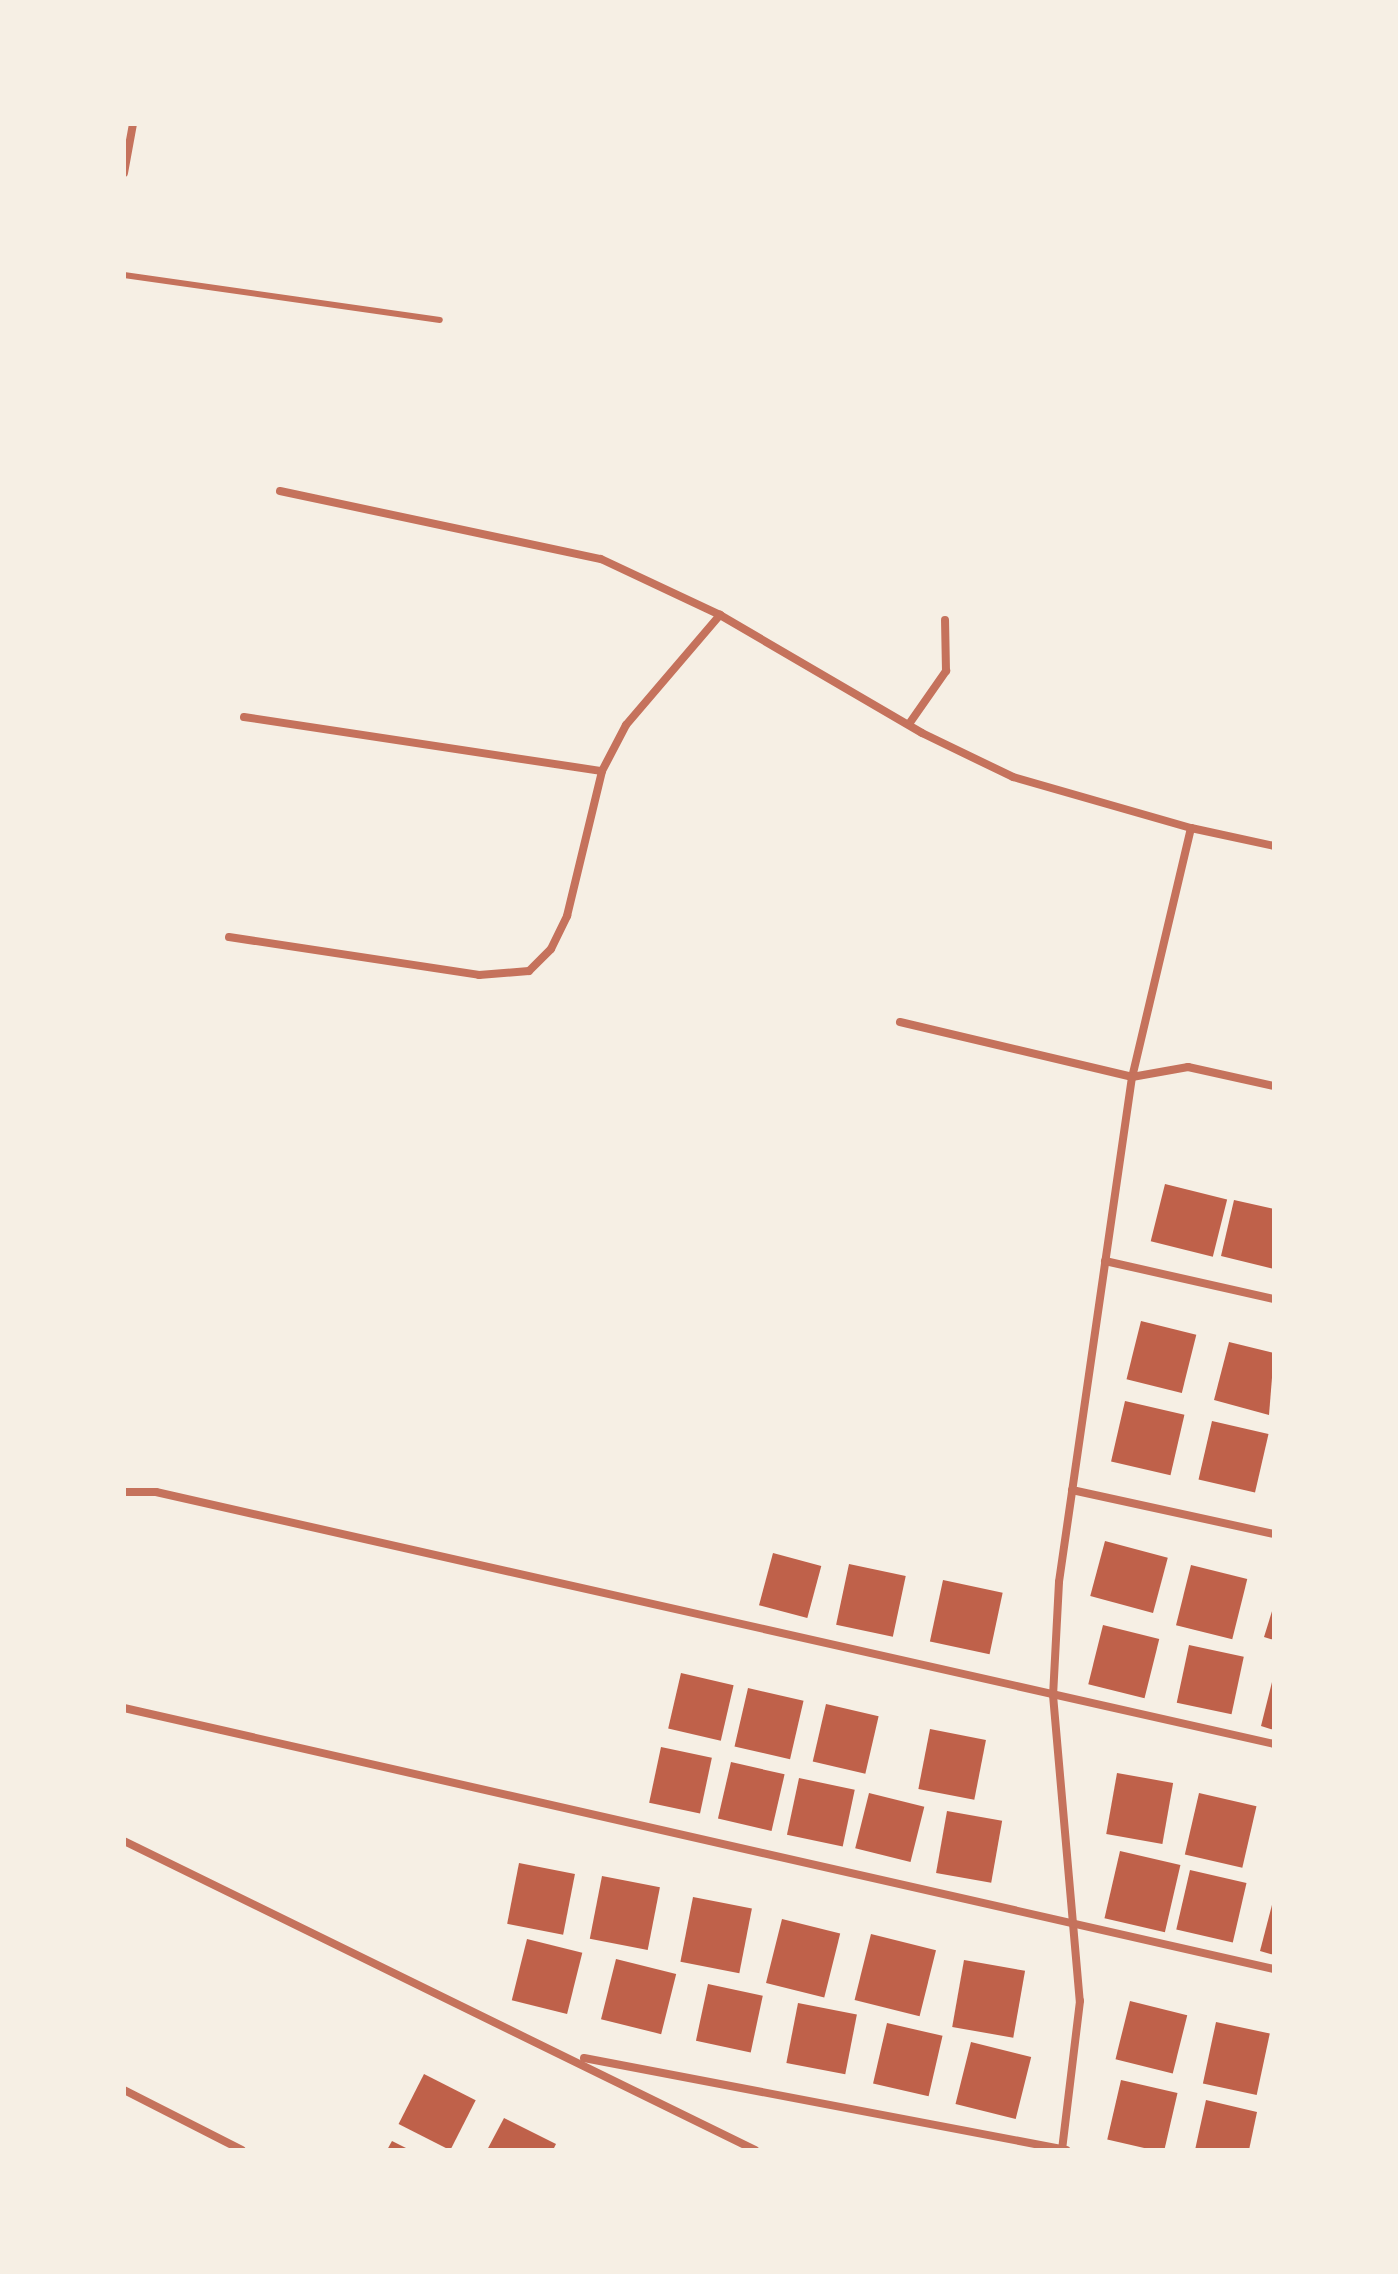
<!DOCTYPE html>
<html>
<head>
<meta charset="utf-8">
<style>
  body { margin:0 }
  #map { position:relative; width:1398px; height:2274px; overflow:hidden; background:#f6efe4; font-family:"Asap Condensed",sans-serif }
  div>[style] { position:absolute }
  .building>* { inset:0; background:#bf614a; transform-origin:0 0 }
  .service>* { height:6px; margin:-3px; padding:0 3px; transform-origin:3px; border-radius:3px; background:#c5725c }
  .minor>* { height:8px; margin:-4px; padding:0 4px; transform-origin:4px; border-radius:4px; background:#c5725c }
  span { translate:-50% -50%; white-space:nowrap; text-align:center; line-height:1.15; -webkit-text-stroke:7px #f6efe4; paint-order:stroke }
  .frame { position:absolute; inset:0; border:126px solid #f6efe4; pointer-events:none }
</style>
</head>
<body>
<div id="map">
  <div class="building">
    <i style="left:1165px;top:1184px;width:64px;height:59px;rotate:14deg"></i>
    <i style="clip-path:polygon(1234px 1200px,1274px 1209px,1274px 1269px,1221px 1256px)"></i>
    <i style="left:1141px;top:1321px;width:57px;height:60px;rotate:14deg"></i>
    <i style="clip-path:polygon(1229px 1342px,1274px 1353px,1269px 1415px,1214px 1400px)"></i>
    <i style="left:1125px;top:1401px;width:61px;height:62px;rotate:13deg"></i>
    <i style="left:1212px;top:1421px;width:58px;height:60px;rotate:13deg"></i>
    <i style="left:1105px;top:1541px;width:65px;height:57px;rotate:15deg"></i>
    <i style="left:773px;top:1553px;width:50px;height:54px;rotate:15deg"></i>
    <i style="left:849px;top:1564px;width:58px;height:62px;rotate:12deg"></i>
    <i style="left:1191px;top:1565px;width:58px;height:62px;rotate:14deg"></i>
    <i style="left:943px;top:1580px;width:61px;height:63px;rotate:12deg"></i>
    <i style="clip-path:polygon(1273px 1608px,1274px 1608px,1274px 1640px,1264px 1637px)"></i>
    <i style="left:1103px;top:1625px;width:58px;height:61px;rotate:14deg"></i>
    <i style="left:1189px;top:1645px;width:56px;height:59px;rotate:12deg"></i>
    <i style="left:681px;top:1673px;width:54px;height:57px;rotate:13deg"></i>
    <i style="clip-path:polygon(1273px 1678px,1274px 1678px,1274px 1730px,1261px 1726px)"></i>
    <i style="left:748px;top:1688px;width:57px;height:60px;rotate:13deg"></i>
    <i style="left:826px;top:1704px;width:54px;height:59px;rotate:13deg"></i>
    <i style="left:930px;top:1729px;width:57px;height:61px;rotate:11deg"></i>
    <i style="left:661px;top:1747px;width:52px;height:57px;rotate:12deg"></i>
    <i style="left:731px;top:1762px;width:55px;height:58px;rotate:13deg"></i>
    <i style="left:1117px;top:1773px;width:57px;height:62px;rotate:10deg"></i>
    <i style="left:799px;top:1778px;width:57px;height:58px;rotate:12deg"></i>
    <i style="left:869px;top:1793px;width:57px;height:57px;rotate:14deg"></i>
    <i style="left:1199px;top:1793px;width:59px;height:63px;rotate:13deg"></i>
    <i style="left:947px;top:1811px;width:56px;height:63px;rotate:10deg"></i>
    <i style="left:1120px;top:1851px;width:62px;height:69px;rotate:13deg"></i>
    <i style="left:519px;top:1863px;width:57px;height:62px;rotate:11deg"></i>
    <i style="left:1190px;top:1870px;width:58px;height:61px;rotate:13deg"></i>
    <i style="left:602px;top:1876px;width:59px;height:64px;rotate:11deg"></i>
    <i style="left:693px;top:1897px;width:60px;height:66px;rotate:11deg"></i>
    <i style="clip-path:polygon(1273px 1901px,1274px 1901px,1274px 1955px,1260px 1951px)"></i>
    <i style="left:782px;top:1919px;width:60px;height:66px;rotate:14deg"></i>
    <i style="left:871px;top:1934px;width:67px;height:68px;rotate:14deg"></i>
    <i style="left:527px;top:1939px;width:57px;height:63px;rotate:14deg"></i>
    <i style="left:616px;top:1959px;width:62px;height:62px;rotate:14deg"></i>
    <i style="left:964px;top:1960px;width:62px;height:68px;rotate:10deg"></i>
    <i style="left:708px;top:1984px;width:56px;height:58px;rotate:12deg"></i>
    <i style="left:1130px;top:2001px;width:59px;height:60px;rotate:14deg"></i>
    <i style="left:798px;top:2003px;width:60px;height:61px;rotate:11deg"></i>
    <i style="left:1216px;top:2022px;width:55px;height:63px;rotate:12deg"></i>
    <i style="left:887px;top:2023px;width:57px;height:62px;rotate:13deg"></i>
    <i style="left:971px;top:2042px;width:62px;height:64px;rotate:14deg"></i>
    <i style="left:424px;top:2074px;width:58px;height:56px;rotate:27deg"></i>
    <i style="left:1121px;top:2080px;width:58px;height:61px;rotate:13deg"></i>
    <i style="clip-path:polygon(1206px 2100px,1257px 2112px,1249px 2150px,1195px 2150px)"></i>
    <i style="clip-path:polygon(504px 2118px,556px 2144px,553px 2150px,487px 2150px)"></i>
    <i style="clip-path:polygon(392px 2141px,410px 2150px,387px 2150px)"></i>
  </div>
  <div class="service">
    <i style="left:124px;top:275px;width:319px;rotate:8.1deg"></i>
  </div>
  <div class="minor">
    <i style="left:124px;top:173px;width:50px;rotate:-79.6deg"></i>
    <i style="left:280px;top:491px;width:328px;rotate:12deg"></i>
    <i style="left:601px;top:559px;width:132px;rotate:25.2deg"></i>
    <i style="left:720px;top:615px;width:234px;rotate:30.3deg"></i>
    <i style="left:922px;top:733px;width:101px;rotate:25.8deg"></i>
    <i style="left:1013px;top:777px;width:185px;rotate:16deg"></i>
    <i style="left:1191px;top:828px;width:256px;rotate:103.3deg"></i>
    <i style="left:1132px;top:1077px;width:510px;rotate:98.23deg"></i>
    <i style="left:1059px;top:1582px;width:113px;rotate:93deg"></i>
    <i style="left:1053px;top:1695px;width:307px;rotate:85deg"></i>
    <i style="left:1080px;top:2001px;width:150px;rotate:96.9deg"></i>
    <i style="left:244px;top:717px;width:362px;rotate:8.6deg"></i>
    <i style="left:909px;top:724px;width:65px;rotate:-55.1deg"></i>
    <i style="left:946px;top:671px;width:51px;rotate:-91.1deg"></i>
    <i style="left:1191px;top:828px;width:85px;rotate:12.2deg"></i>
    <i style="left:229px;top:937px;width:253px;rotate:8.6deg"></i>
    <i style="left:479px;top:975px;width:50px;rotate:-4.6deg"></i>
    <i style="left:529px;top:971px;width:31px;rotate:-45deg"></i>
    <i style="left:551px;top:949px;width:37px;rotate:-64deg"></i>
    <i style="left:567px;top:916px;width:149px;rotate:-76.4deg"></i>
    <i style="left:602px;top:771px;width:52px;rotate:-62.4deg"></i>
    <i style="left:626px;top:725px;width:145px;rotate:-49.5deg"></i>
    <i style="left:900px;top:1022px;width:238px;rotate:13.3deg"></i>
    <i style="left:1132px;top:1077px;width:57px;rotate:-10.1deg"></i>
    <i style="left:1188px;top:1067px;width:88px;rotate:12.5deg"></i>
    <i style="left:1105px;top:1261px;width:173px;rotate:12.7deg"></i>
    <i style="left:1072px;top:1490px;width:207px;rotate:12.3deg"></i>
    <i style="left:124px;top:1492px;width:32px"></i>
    <i style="left:156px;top:1492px;width:1146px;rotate:12.7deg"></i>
    <i style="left:124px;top:1708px;width:1179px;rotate:12.79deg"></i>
    <i style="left:124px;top:1841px;width:703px;rotate:26.09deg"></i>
    <i style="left:584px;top:2058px;width:491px;rotate:10.8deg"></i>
    <i style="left:124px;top:2090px;width:132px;rotate:27deg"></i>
  </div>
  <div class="frame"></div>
</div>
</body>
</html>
